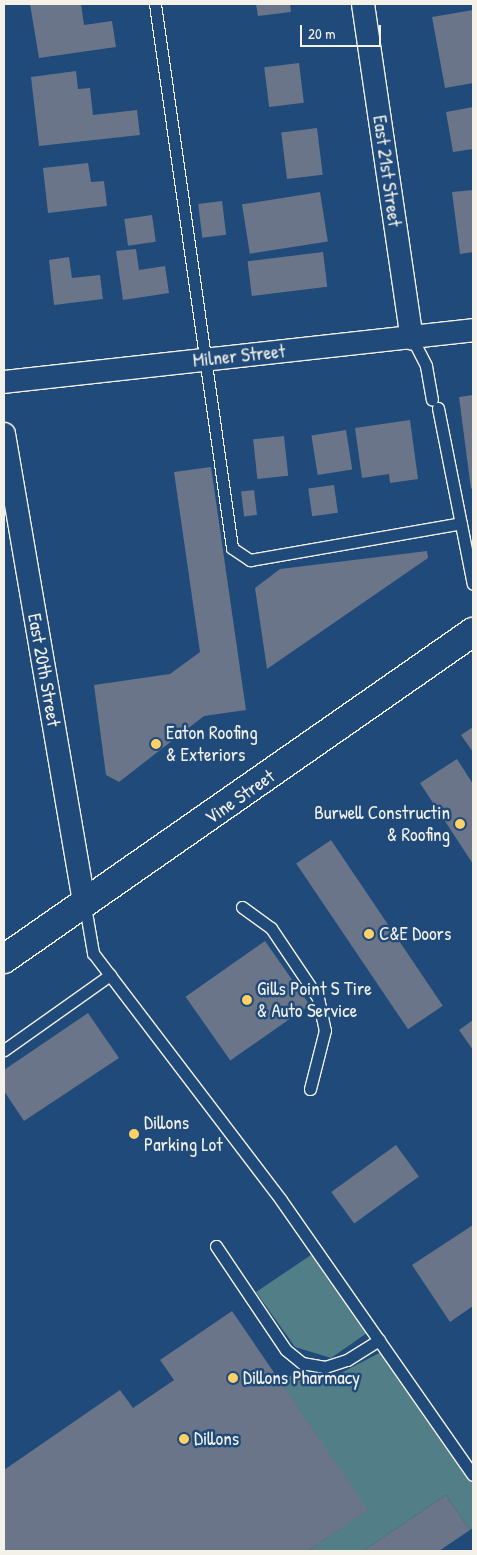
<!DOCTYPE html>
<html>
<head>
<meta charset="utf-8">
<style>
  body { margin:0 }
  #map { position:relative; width:477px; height:1555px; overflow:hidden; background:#1f4a7a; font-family:"Patrick Hand",sans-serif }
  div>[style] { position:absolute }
  .green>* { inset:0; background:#517e87 }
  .building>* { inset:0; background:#6a7589; transform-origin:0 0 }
  .roads { filter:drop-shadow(1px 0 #f4f1e8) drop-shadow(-1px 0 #f4f1e8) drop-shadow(0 1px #f4f1e8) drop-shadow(0 -1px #f4f1e8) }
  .lane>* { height:11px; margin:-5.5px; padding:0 5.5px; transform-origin:5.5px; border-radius:5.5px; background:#1f4a7a }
  .street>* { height:22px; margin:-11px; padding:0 11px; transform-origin:11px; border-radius:11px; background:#1f4a7a }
  .primary>* { height:28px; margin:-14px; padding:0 14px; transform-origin:14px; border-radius:14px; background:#1f4a7a }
  .dots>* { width:14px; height:14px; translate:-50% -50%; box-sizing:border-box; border:2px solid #1f4a7a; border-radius:50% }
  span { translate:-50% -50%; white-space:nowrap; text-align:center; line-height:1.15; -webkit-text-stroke:5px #1f4a7a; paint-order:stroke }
  .street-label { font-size:19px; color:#f4f1e8 }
  .poi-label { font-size:19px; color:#f4f1e8 }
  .left { translate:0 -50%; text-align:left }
  .right { translate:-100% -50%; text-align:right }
  .frame { position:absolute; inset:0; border:5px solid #f4f1e8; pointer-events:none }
  .scale { position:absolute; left:300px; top:25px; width:81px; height:22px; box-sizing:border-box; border:2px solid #f4f1e8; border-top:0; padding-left:6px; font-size:15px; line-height:18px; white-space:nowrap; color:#f4f1e8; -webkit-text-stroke:4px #1f4a7a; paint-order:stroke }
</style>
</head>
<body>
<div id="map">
  <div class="green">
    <i style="clip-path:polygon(311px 1255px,367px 1333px,331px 1358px,295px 1347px,256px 1292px)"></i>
    <i style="clip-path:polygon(385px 1350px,473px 1475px,473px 1528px,470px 1530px,446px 1495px,363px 1551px,308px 1551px,367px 1510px,276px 1376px,335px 1376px)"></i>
  </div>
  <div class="building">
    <i style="clip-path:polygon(30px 4px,81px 4px,84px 25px,112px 21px,116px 47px,39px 58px)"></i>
    <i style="clip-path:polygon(256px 4px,290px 4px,291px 12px,258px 16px)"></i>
    <i style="clip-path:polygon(473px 10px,473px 83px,445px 88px,432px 17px)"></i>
    <i style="left:299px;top:63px;width:40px;height:35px;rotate:83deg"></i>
    <i style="clip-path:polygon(76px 71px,78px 89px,90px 88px,93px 115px,137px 110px,140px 135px,39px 146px,31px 77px)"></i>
    <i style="clip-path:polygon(473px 107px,473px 149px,453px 152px,446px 112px)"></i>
    <i style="left:317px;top:128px;width:47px;height:36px;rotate:83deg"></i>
    <i style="clip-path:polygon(88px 163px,91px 182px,104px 181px,107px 206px,48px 213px,43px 168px)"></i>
    <i style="clip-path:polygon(473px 190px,473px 252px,460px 254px,452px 192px)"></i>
    <i style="left:320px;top:192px;width:50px;height:79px;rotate:81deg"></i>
    <i style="left:222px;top:201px;width:34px;height:24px;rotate:83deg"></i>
    <i style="left:152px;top:215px;width:27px;height:28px;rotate:82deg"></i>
    <i style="clip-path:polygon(136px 249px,139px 270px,165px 266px,169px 293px,123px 300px,116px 251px)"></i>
    <i style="left:323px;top:252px;width:35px;height:76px;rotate:83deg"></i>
    <i style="clip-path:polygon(69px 257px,72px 278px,100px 275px,103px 299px,54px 305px,49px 260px)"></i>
    <i style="clip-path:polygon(473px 395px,473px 488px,471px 489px,459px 397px)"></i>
    <i style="clip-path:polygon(410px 420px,418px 479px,390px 483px,389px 474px,362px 478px,355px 428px)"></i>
    <i style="left:346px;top:430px;width:40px;height:35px;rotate:81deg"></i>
    <i style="left:284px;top:436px;width:40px;height:31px;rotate:84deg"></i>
    <i style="clip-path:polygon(211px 467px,246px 710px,204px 716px,119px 782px,106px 775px,94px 685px,170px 674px,200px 652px,174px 472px)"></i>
    <i style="left:334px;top:485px;width:28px;height:26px;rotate:82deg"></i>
    <i style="left:254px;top:490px;width:25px;height:13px;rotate:83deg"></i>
    <i style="clip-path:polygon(427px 551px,428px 558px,267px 669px,255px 588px,280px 569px)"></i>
    <i style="clip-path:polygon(473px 727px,473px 752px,461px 735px)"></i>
    <i style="clip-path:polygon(457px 759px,473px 784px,473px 864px,420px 783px)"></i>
    <i style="left:331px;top:840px;width:200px;height:42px;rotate:56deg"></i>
    <i style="left:265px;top:941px;width:78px;height:97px;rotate:55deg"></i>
    <i style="clip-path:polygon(88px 1013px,119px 1058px,24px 1121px,4px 1091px,4px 1070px)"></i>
    <i style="clip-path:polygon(473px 1020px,473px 1050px,459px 1030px)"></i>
    <i style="left:396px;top:1145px;width:39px;height:80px;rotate:54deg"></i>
    <i style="clip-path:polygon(473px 1225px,473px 1306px,450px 1322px,412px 1265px)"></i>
    <i style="clip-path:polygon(232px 1311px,368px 1510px,308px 1551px,4px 1551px,4px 1470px,120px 1390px,133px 1408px,174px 1380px,160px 1360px)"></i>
    <i style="clip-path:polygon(446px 1495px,470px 1530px,439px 1551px,363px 1551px)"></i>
  </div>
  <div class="roads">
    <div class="lane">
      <i style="left:155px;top:4px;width:549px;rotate:81.94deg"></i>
      <i style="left:232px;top:548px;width:22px;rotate:34deg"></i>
      <i style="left:250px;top:560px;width:214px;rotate:-9.9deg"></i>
      <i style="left:412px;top:338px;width:31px;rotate:63deg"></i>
      <i style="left:426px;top:366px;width:34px;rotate:80deg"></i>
      <i style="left:438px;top:408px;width:179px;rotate:78.8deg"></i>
      <i style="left:85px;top:906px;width:48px;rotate:80.3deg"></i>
      <i style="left:93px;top:953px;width:310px;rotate:52.7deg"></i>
      <i style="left:281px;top:1200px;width:335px;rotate:55.1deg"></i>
      <i style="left:242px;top:907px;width:36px;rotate:36deg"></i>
      <i style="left:271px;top:928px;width:84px;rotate:56.1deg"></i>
      <i style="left:318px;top:998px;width:33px;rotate:78deg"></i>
      <i style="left:325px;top:1030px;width:61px;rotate:104.3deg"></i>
      <i style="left:4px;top:1050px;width:130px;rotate:-35.3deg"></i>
      <i style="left:216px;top:1246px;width:125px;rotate:56.1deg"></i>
      <i style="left:286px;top:1350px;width:21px;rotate:39deg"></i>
      <i style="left:302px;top:1363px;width:23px;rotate:10deg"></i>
      <i style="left:325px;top:1367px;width:23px;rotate:-18deg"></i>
      <i style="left:347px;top:1360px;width:38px;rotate:-32deg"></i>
    </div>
    <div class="street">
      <i style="left:363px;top:4px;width:338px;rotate:81.7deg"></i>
      <i style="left:4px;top:382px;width:472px;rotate:-6.3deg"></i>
      <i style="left:4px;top:434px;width:479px;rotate:80.3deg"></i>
    </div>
    <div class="primary">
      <i style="left:4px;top:959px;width:572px;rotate:-34.89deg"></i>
    </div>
  </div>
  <div class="dots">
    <i style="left:156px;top:744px;background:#ffd166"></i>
    <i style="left:460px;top:824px;background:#ffd166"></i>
    <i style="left:369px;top:934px;background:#ffd166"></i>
    <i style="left:247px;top:1000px;background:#ffd166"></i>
    <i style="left:134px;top:1134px;background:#ffd166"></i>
    <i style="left:233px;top:1378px;background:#ffd166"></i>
    <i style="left:184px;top:1439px;background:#ffd166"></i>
  </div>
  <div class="street-label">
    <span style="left:387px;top:171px;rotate:82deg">East 21st Street</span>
    <span style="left:239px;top:356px;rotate:-6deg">Milner Street</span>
    <span style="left:44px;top:670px;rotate:80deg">East 20th Street</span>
    <span style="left:240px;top:797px;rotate:-35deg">Vine Street</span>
  </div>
  <div class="poi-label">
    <span class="left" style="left:166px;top:744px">Eaton Roofing<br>&amp; Exteriors</span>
    <span class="right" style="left:450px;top:824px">Burwell Constructin<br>&amp; Roofing</span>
    <span class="left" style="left:379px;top:934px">C&amp;E Doors</span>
    <span class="left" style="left:257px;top:1000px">Gills Point S Tire<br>&amp; Auto Service</span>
    <span class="left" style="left:144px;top:1134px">Dillons<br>Parking Lot</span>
    <span class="left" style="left:243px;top:1378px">Dillons Pharmacy</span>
    <span class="left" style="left:194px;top:1439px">Dillons</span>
  </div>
  <div class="frame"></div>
  <div class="scale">20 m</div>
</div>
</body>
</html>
